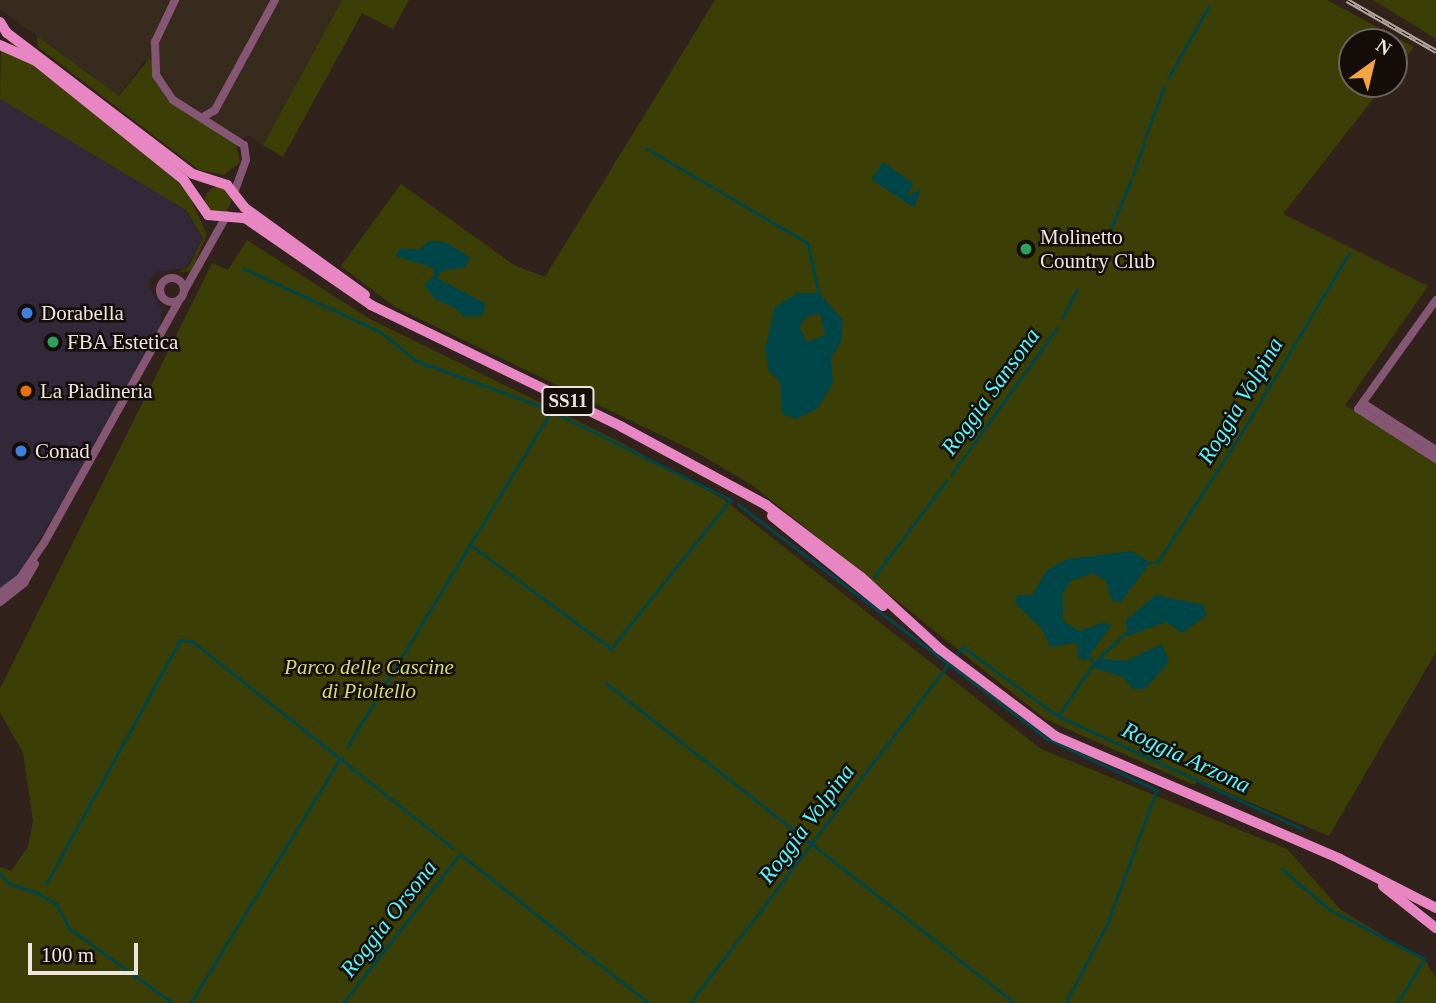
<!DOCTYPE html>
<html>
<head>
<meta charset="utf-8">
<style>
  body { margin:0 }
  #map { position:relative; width:1436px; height:1003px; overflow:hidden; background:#31221c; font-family:Georgia,serif }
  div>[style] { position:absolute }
  .commercial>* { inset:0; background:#312939 }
  .industrial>* { inset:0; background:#362b1c }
  .green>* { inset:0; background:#3c3f05 }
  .round { border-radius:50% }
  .water>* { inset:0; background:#004648 }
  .stream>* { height:2.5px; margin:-1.25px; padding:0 1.25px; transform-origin:1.25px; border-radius:1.25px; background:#004648 }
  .minor>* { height:8px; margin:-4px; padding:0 4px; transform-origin:4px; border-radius:4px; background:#865774 }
  .minor>.ring { margin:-4px; padding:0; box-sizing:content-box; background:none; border:8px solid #865774; border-radius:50% }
  .major>* { height:10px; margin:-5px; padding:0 5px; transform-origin:5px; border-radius:5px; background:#e786c2 }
  .rail>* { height:5px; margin-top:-2.5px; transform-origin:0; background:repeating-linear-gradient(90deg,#140d0a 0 8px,#b1a5a0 0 16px); box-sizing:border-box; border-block:2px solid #b1a5a0 }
  .dots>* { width:19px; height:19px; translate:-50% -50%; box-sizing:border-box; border:4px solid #140d0a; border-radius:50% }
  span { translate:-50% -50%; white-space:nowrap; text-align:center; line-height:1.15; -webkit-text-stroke:5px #140d0a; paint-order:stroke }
  .shield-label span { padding:2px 5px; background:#140d0a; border:2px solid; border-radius:5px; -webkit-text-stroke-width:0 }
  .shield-label { font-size:19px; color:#efe4e0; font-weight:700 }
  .poi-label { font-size:21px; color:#efe4e0 }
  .left { translate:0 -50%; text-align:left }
  .park-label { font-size:21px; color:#d5dc6f; font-style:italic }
  .water-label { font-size:23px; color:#51f7fc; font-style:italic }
  .north { position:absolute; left:1338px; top:28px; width:70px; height:70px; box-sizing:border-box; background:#140d0a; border:2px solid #6c6360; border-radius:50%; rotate:34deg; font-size:19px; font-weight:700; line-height:28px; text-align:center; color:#efe4e0 }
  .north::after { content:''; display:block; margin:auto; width:24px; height:32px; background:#f3a443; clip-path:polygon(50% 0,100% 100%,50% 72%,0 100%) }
  .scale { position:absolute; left:28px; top:943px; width:110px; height:32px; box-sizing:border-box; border:4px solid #efe4e0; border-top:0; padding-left:9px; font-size:21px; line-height:24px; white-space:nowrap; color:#efe4e0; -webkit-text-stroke:5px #140d0a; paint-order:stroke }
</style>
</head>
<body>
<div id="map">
  <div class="commercial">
    <i style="clip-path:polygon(0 99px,180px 203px,203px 238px,186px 268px,155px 272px,148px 284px,162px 310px,160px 326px,55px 514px,19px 573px,0 589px)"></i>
  </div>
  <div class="industrial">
    <i style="clip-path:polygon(0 0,342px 0,263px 145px,248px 135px,236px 142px,167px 101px,145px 60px,119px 96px,0 9px)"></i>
  </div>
  <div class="green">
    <i style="clip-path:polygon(342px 0,409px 0,393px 29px,362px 13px,283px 157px,263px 145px)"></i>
    <i style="clip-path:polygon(715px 0,1327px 0,1414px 47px,1394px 72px,1394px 42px,1352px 42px,1352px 84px,1385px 84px,1283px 214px,1428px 286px,1345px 405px,1436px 463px,1436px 652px,1329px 836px,1198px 780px,1194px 785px,1045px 719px,752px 485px,694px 451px,395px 307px,341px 266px,401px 184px,514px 265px,545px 277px)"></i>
    <i style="clip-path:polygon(1373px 0,1436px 0,1436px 39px,1422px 30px)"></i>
    <i style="clip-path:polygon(37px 36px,119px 96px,150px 58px,167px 100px,236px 142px,240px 162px,224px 175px,199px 170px,38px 47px)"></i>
    <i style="clip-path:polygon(1px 50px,26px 59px,185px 186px,207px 235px,191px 271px,179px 272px,189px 266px,203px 238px,186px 210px,0 99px)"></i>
    <i class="round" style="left:205px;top:187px;width:26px;height:26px"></i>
    <i style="clip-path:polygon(247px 240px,368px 318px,616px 440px,723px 499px,1041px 749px,1287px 849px,1341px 910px,1426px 962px,1436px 978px,1436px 1003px,0 1003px,0 867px,11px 871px,28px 847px,33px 821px,23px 753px,0 712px,0 689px,212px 263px,228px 270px)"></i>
  </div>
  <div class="water">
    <i style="clip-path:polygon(883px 162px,914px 184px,906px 196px,921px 189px,914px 208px,871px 179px)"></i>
    <i style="clip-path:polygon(429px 241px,445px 242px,470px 257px,466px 267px,441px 271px,437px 278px,486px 304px,482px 316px,464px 317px,454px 307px,436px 300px,424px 285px,434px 276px,433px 268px,396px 256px,400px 248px,418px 250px)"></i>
    <i style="clip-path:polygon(evenodd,797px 293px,819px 293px,843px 320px,841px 342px,831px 358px,833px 383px,817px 409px,795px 419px,782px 414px,780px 382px,769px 371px,765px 349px,775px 307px,797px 293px,820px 314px,825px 335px,807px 342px,799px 326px,808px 316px,820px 314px)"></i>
    <i style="clip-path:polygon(1132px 551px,1150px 563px,1121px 602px,1112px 601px,1106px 581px,1093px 573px,1071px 581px,1063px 593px,1063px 621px,1079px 631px,1105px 622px,1111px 626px,1086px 660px,1078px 658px,1077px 643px,1050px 647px,1042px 629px,1015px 603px,1017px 595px,1032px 595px,1047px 570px,1067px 559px)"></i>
    <i style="clip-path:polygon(1156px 595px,1203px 605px,1207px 615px,1182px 633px,1166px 622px,1127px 636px,1126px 620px)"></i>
    <i style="clip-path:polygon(1162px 644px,1169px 662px,1145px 689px,1133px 689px,1123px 677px,1093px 668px,1097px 658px,1125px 661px)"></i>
  </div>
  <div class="stream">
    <i style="left:1168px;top:78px;width:83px;rotate:-60.3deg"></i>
    <i style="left:1145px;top:138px;width:54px;rotate:-69.6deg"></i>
    <i style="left:646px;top:148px;width:188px;rotate:30.4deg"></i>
    <i style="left:808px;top:243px;width:51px;rotate:77.6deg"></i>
    <i style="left:1133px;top:175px;width:34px;rotate:-71deg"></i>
    <i style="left:1107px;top:238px;width:63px;rotate:-67.5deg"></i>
    <i style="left:243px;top:268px;width:150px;rotate:24.9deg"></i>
    <i style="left:379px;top:331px;width:48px;rotate:38.3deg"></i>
    <i style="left:417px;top:361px;width:134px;rotate:20.1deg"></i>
    <i style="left:543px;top:407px;width:210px;rotate:26.3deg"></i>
    <i style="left:731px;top:500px;width:191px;rotate:128.8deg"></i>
    <i style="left:611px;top:649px;width:175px;rotate:-143.6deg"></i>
    <i style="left:1062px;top:318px;width:32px;rotate:-62deg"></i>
    <i style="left:951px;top:475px;width:181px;rotate:-54.2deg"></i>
    <i style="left:738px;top:504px;width:387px;rotate:37.2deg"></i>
    <i style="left:1046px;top:738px;width:123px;rotate:25.1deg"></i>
    <i style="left:1157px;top:790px;width:142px;rotate:110.2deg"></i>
    <i style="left:1108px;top:923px;width:90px;rotate:117.7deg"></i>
    <i style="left:1150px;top:563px;width:7px"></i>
    <i style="left:1157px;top:563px;width:145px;rotate:-56.9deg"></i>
    <i style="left:1236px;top:442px;width:220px;rotate:-59.1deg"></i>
    <i style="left:874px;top:577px;width:121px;rotate:-53deg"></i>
    <i style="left:957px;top:654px;width:9px;rotate:-49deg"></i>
    <i style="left:963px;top:647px;width:117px;rotate:36deg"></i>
    <i style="left:1058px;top:716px;width:63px;rotate:-56.1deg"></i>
    <i style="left:1089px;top:657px;width:4px;rotate:45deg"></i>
    <i style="left:1100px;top:657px;width:34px;rotate:-43deg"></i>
    <i style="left:606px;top:683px;width:519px;rotate:38.04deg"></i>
    <i style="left:1058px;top:716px;width:269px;rotate:24.8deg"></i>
    <i style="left:347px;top:747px;width:393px;rotate:-58.7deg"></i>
    <i style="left:460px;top:854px;width:241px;rotate:38.3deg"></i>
    <i style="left:1282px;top:869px;width:62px;rotate:40.4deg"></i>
    <i style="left:1329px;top:909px;width:108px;rotate:27.5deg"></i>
    <i style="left:1425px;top:959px;width:52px;rotate:121.5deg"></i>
    <i style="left:0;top:873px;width:15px;rotate:48deg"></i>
    <i style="left:10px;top:884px;width:32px;rotate:18deg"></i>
    <i style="left:46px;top:884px;width:278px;rotate:-61.2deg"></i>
    <i style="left:180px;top:640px;width:12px;rotate:5deg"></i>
    <i style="left:192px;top:641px;width:333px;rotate:38.4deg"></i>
    <i style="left:40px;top:895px;width:19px;rotate:28deg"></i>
    <i style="left:57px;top:904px;width:27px;rotate:63deg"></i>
    <i style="left:69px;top:928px;width:128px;rotate:35.8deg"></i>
    <i style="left:191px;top:1002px;width:287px;rotate:-58.5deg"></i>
    <i style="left:343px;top:1003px;width:189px;rotate:-51.9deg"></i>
    <i style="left:690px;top:1003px;width:424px;rotate:-52.7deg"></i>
  </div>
  <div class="minor">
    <i style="left:175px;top:0;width:47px;rotate:115.5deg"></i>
    <i style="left:155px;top:42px;width:33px;rotate:88deg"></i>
    <i style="left:156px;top:75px;width:30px;rotate:56deg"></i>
    <i style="left:173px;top:100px;width:84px;rotate:32.4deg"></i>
    <i style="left:244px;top:145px;width:15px;rotate:82deg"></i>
    <i style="left:246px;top:160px;width:35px;rotate:110deg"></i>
    <i style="left:203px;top:117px;width:14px;rotate:-30deg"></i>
    <i style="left:215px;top:110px;width:125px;rotate:-61.4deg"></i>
    <i class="ring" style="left:160px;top:278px;width:16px;height:16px"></i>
    <i style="left:184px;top:291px;width:87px;rotate:-60.5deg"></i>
    <i style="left:1436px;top:300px;width:134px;rotate:125.6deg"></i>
    <i style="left:1358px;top:409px;width:93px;rotate:32.7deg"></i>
    <i style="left:1363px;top:403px;width:87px;rotate:32.8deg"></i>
    <i style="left:0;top:593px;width:25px;rotate:-37deg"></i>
    <i style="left:20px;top:578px;width:42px;rotate:-55.6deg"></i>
    <i style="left:44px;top:543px;width:279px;rotate:-60.9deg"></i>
    <i style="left:0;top:602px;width:31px;rotate:-38deg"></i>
    <i style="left:24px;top:583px;width:22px;rotate:-60deg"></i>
  </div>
  <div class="major">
    <i style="left:0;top:22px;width:13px;rotate:58deg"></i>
    <i style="left:7px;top:33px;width:233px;rotate:37.2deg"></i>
    <i style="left:193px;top:174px;width:36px;rotate:18deg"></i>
    <i style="left:227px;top:185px;width:29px;rotate:52deg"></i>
    <i style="left:245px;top:208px;width:148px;rotate:35.9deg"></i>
    <i style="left:0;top:45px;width:39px;rotate:24deg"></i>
    <i style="left:36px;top:61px;width:189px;rotate:38.8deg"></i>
    <i style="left:183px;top:179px;width:44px;rotate:55.2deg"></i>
    <i style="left:208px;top:215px;width:37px;rotate:5deg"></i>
    <i style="left:245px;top:218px;width:153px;rotate:34.6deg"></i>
    <i style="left:371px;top:305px;width:279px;rotate:25.9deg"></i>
    <i style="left:622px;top:427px;width:164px;rotate:28.4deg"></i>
    <i style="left:766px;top:505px;width:119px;rotate:37.2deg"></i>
    <i style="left:861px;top:577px;width:108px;rotate:42.4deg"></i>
    <i style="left:772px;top:516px;width:143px;rotate:39deg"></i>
    <i style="left:937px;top:647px;width:148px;rotate:37deg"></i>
    <i style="left:1055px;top:736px;width:310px;rotate:23.3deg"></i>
    <i style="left:1340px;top:859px;width:108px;rotate:27deg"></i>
    <i style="left:1383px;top:886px;width:68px;rotate:38.4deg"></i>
  </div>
  <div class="rail">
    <i style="left:1347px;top:0;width:103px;rotate:29.8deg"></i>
  </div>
  <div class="dots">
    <i style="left:1026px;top:249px;background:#2e9e5b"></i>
    <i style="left:27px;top:313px;background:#3f7fe0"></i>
    <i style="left:53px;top:342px;background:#2e9e5b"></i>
    <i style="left:26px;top:391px;background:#e8710a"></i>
    <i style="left:21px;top:451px;background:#3f7fe0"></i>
  </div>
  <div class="shield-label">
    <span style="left:568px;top:401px">SS11</span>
  </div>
  <div class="poi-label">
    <span class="left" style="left:1040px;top:249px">Molinetto<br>Country Club</span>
    <span class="left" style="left:41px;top:313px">Dorabella</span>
    <span class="left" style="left:67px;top:342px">FBA Estetica</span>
    <span class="left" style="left:40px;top:391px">La Piadineria</span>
    <span class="left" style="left:35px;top:451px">Conad</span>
  </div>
  <div class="park-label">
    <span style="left:369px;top:679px">Parco delle Cascine<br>di Pioltello</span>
  </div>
  <div class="water-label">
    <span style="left:991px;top:392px;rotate:-54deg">Roggia Sansona</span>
    <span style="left:1241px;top:401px;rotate:-59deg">Roggia Volpina</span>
    <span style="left:1186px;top:758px;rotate:25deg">Roggia Arzona</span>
    <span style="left:807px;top:824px;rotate:-53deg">Roggia Volpina</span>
    <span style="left:389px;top:919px;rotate:-52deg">Roggia Orsona</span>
  </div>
  <div class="north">N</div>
  <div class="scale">100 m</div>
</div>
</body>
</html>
